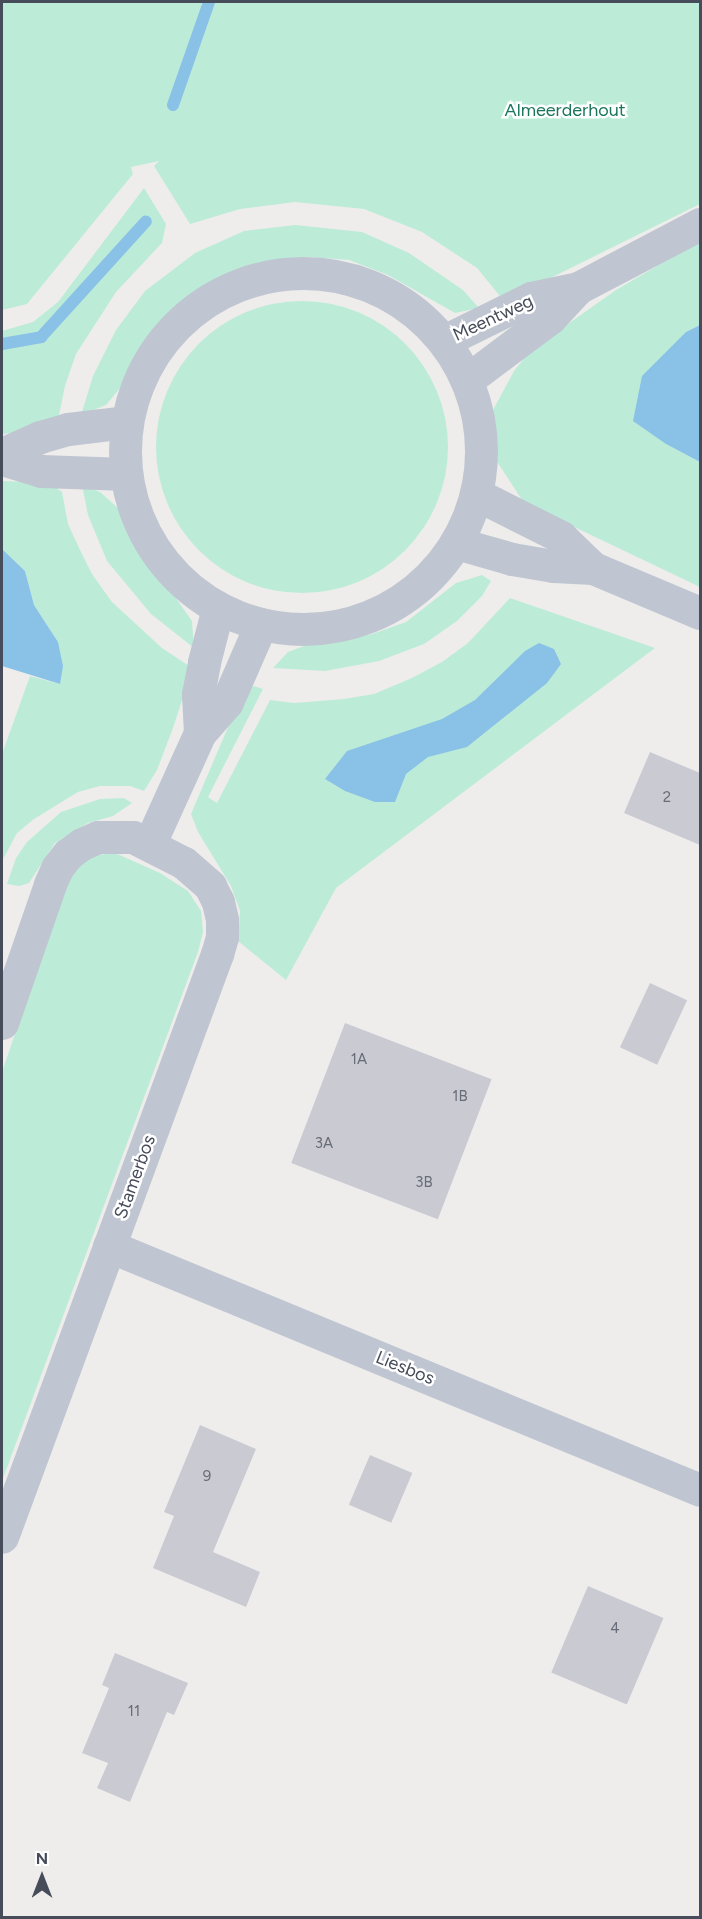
<!DOCTYPE html>
<html>
<head>
<meta charset="utf-8">
<style>
  body { margin:0 }
  #map { position:relative; width:702px; height:1919px; overflow:hidden; background:#efedec; font-family:Figtree,sans-serif }
  div>[style] { position:absolute }
  .green>* { inset:0; background:#bcecd8 }
  .round { border-radius:50% }
  .water>* { inset:0; background:#8ac1e7 }
  .stream>* { height:12px; margin:-6px; padding:0 6px; transform-origin:6px; border-radius:6px; background:#8ac1e7 }
  .building>* { inset:0; background:#cacad2; transform-origin:0 0 }
  .minor>* { height:33px; margin:-16.5px; padding:0 16.5px; transform-origin:16.5px; border-radius:16.5px; background:#c0c6d1 }
  .minor>.ring { margin:-16.5px; padding:0; box-sizing:content-box; background:none; border:33px solid #c0c6d1; border-radius:50% }
  span { translate:-50% -50%; white-space:nowrap; text-align:center; line-height:1.15; -webkit-text-stroke:5px #fff; paint-order:stroke }
  .number-label { font-size:15px; color:#676c77 }
  .number-label span { -webkit-text-stroke-width:0 }
  .park-label { font-size:18px; color:#1a765b }
  .street-label { font-size:18px; color:#464c59 }
  .frame { position:absolute; inset:0; border:3px solid #464c59; pointer-events:none }
  .north { position:absolute; left:12px; top:1847px; width:60px; height:60px; -webkit-text-stroke:4px #fff; paint-order:stroke; rotate:0deg; font-size:16px; font-weight:700; line-height:24px; text-align:center; color:#464c59 }
  .north::after { content:''; display:block; margin:auto; width:21px; height:27px; background:#464c59; clip-path:polygon(50% 0,100% 100%,50% 72%,0 100%) }
</style>
</head>
<body>
<div id="map">
  <div class="green">
    <i style="clip-path:polygon(2px 2px,700px 2px,700px 204px,504px 301px,477px 268px,422px 232px,364px 209px,295px 202px,240px 209px,190px 224px,154px 166px,159px 161px,131px 167px,133px 174px,27px 304px,2px 310px)"></i>
    <i style="clip-path:polygon(144px 188px,166px 224px,162px 243px,116px 292px,76px 354px,65px 386px,58px 420px,32px 431px,2px 434px,2px 331px,33px 322px,58px 302px)"></i>
    <i style="clip-path:polygon(295px 225px,362px 232px,409px 253px,463px 290px,479px 308px,455px 313px,388px 275px,349px 260px,308px 257px,261px 263px,223px 275px,182px 301px,154px 327px,121px 387px,106px 405px,81px 415px,93px 376px,116px 330px,145px 291px,195px 253px,244px 231px)"></i>
    <i style="clip-path:polygon(700px 241px,700px 325px,686px 332px,666px 444px,700px 462px,700px 587px,549px 515px,522px 500px,494px 457px,493px 410px,514px 371px,531px 350px,616px 290px)"></i>
    <i class="round" style="left:156px;top:301px;width:292px;height:292px"></i>
    <i style="clip-path:polygon(2px 481px,50px 483px,62px 492px,68px 524px,80px 550px,92px 574px,112px 602px,162px 648px,189px 666px,188px 682px,173px 728px,157px 770px,144px 791px,130px 786px,100px 786px,78px 792px,34px 819px,17px 833px,2px 861px,2px 754px,30px 676px,60px 684px,58px 642px,34px 605px,25px 571px,2px 549px)"></i>
    <i style="clip-path:polygon(82px 485px,100px 492px,118px 508px,142px 550px,192px 621px,194px 648px,151px 614px,107px 561px,88px 515px)"></i>
    <i style="clip-path:polygon(482px 575px,491px 581px,482px 596px,457px 621px,424px 644px,379px 661px,325px 671px,273px 668px,288px 652px,304px 646px,372px 634px,406px 622px,456px 583px)"></i>
    <i style="clip-path:polygon(510px 598px,655px 648px,336px 888px,286px 980px,238px 941px,240px 911px,231px 886px,198px 832px,191px 814px,243px 692px,254px 686px,263px 689px,208px 797px,217px 803px,270px 700px,294px 703px,344px 699px,374px 694px,412px 678px,442px 662px,468px 643px)"></i>
    <i style="clip-path:polygon(124px 798px,132px 803px,113px 816px,88px 823px,55px 843px,29px 883px,19px 886px,7px 884px,16px 858px,27px 842px,61px 812px,100px 799px)"></i>
    <i style="clip-path:polygon(115px 853px,160px 873px,188px 891px,201px 911px,203px 932px,198px 952px,2px 1481px,2px 1072px,64px 890px,75px 870px,85px 861px,98px 855px)"></i>
  </div>
  <div class="water">
    <i style="clip-path:polygon(700px 325px,700px 462px,666px 444px,633px 421px,642px 376px,686px 332px)"></i>
    <i style="clip-path:polygon(2px 549px,25px 571px,34px 605px,58px 642px,63px 666px,60px 684px,2px 666px)"></i>
    <i style="clip-path:polygon(539px 643px,554px 649px,561px 664px,547px 683px,467px 747px,428px 757px,406px 774px,395px 802px,375px 802px,345px 791px,325px 779px,347px 751px,442px 719px,475px 700px,525px 651px)"></i>
  </div>
  <div class="stream">
    <i style="left:173px;top:105px;width:109px;rotate:-70.7deg"></i>
    <i style="left:2px;top:344px;width:40px;rotate:-10deg"></i>
    <i style="left:41px;top:337px;width:156px;rotate:-47.8deg"></i>
  </div>
  <div class="building">
    <i style="clip-path:polygon(650px 752px,700px 773px,700px 845px,624px 813px)"></i>
    <i style="left:650px;top:983px;width:41px;height:71px;rotate:25deg"></i>
    <i style="left:345px;top:1023px;width:157px;height:150px;rotate:21deg"></i>
    <i style="clip-path:polygon(200px 1425px,256px 1449px,213px 1552px,260px 1572px,246px 1607px,153px 1568px,174px 1516px,164px 1512px)"></i>
    <i style="left:370px;top:1455px;width:46px;height:54px;rotate:23deg"></i>
    <i style="left:588px;top:1586px;width:82px;height:94px;rotate:23deg"></i>
    <i style="clip-path:polygon(115px 1653px,188px 1683px,174px 1715px,167px 1712px,130px 1802px,97px 1788px,108px 1763px,82px 1753px,109px 1688px,102px 1685px)"></i>
  </div>
  <div class="minor">
    <i class="ring" style="left:125px;top:273px;width:323px;height:323px"></i>
    <i style="left:444px;top:341px;width:97px;rotate:-26.3deg"></i>
    <i style="left:531px;top:298px;width:48px;rotate:-12deg"></i>
    <i style="left:578px;top:288px;width:138px;rotate:-27.7deg"></i>
    <i style="left:467px;top:380px;width:104px;rotate:-36.8deg"></i>
    <i style="left:550px;top:318px;width:41px;rotate:-47deg"></i>
    <i style="left:2px;top:454px;width:42px;rotate:-24.1deg"></i>
    <i style="left:40px;top:437px;width:29px;rotate:-16deg"></i>
    <i style="left:68px;top:429px;width:58px;rotate:-6.9deg"></i>
    <i style="left:2px;top:459px;width:41px;rotate:17.1deg"></i>
    <i style="left:41px;top:471px;width:85px;rotate:2deg"></i>
    <i style="left:476px;top:494px;width:95px;rotate:26.8deg"></i>
    <i style="left:561px;top:537px;width:45px;rotate:44.1deg"></i>
    <i style="left:593px;top:568px;width:116px;rotate:22.8deg"></i>
    <i style="left:456px;top:543px;width:58px;rotate:15.9deg"></i>
    <i style="left:512px;top:559px;width:42px;rotate:9.7deg"></i>
    <i style="left:553px;top:566px;width:40px;rotate:2.9deg"></i>
    <i style="left:200px;top:733px;width:39px;rotate:-93deg"></i>
    <i style="left:198px;top:694px;width:33px;rotate:-79deg"></i>
    <i style="left:204px;top:662px;width:56px;rotate:-75.5deg"></i>
    <i style="left:150px;top:843px;width:121px;rotate:-65.6deg"></i>
    <i style="left:200px;top:733px;width:41px;rotate:-48.9deg"></i>
    <i style="left:227px;top:702px;width:85px;rotate:-66.4deg"></i>
    <i style="left:2px;top:1023px;width:147px;rotate:-70.9deg"></i>
    <i style="left:50px;top:884px;width:17px;rotate:-66deg"></i>
    <i style="left:57px;top:868px;width:18px;rotate:-52deg"></i>
    <i style="left:68px;top:854px;width:17px;rotate:-36deg"></i>
    <i style="left:82px;top:844px;width:17px;rotate:-24deg"></i>
    <i style="left:98px;top:837px;width:35px"></i>
    <i style="left:133px;top:837px;width:57px;rotate:27deg"></i>
    <i style="left:184px;top:863px;width:35px;rotate:41deg"></i>
    <i style="left:210px;top:886px;width:18px;rotate:63deg"></i>
    <i style="left:218px;top:902px;width:17px;rotate:77deg"></i>
    <i style="left:222px;top:919px;width:18px;rotate:90deg"></i>
    <i style="left:222px;top:937px;width:18px;rotate:106deg"></i>
    <i style="left:217px;top:954px;width:621px;rotate:110.24deg"></i>
    <i style="left:109px;top:1246px;width:639px;rotate:22.43deg"></i>
  </div>
  <div class="number-label">
    <span style="left:667px;top:798px">2</span>
    <span style="left:359px;top:1060px">1A</span>
    <span style="left:460px;top:1097px">1B</span>
    <span style="left:324px;top:1144px">3A</span>
    <span style="left:424px;top:1183px">3B</span>
    <span style="left:207px;top:1477px">9</span>
    <span style="left:615px;top:1629px">4</span>
    <span style="left:134px;top:1712px">11</span>
  </div>
  <div class="park-label">
    <span style="left:565px;top:110px">Almeerderhout</span>
  </div>
  <div class="street-label">
    <span style="left:493px;top:318px;rotate:-25deg">Meentweg</span>
    <span style="left:135px;top:1177px;rotate:-70deg">Stamerbos</span>
    <span style="left:405px;top:1368px;rotate:22deg">Liesbos</span>
  </div>
  <div class="frame"></div>
  <div class="north">N</div>
</div>
</body>
</html>
